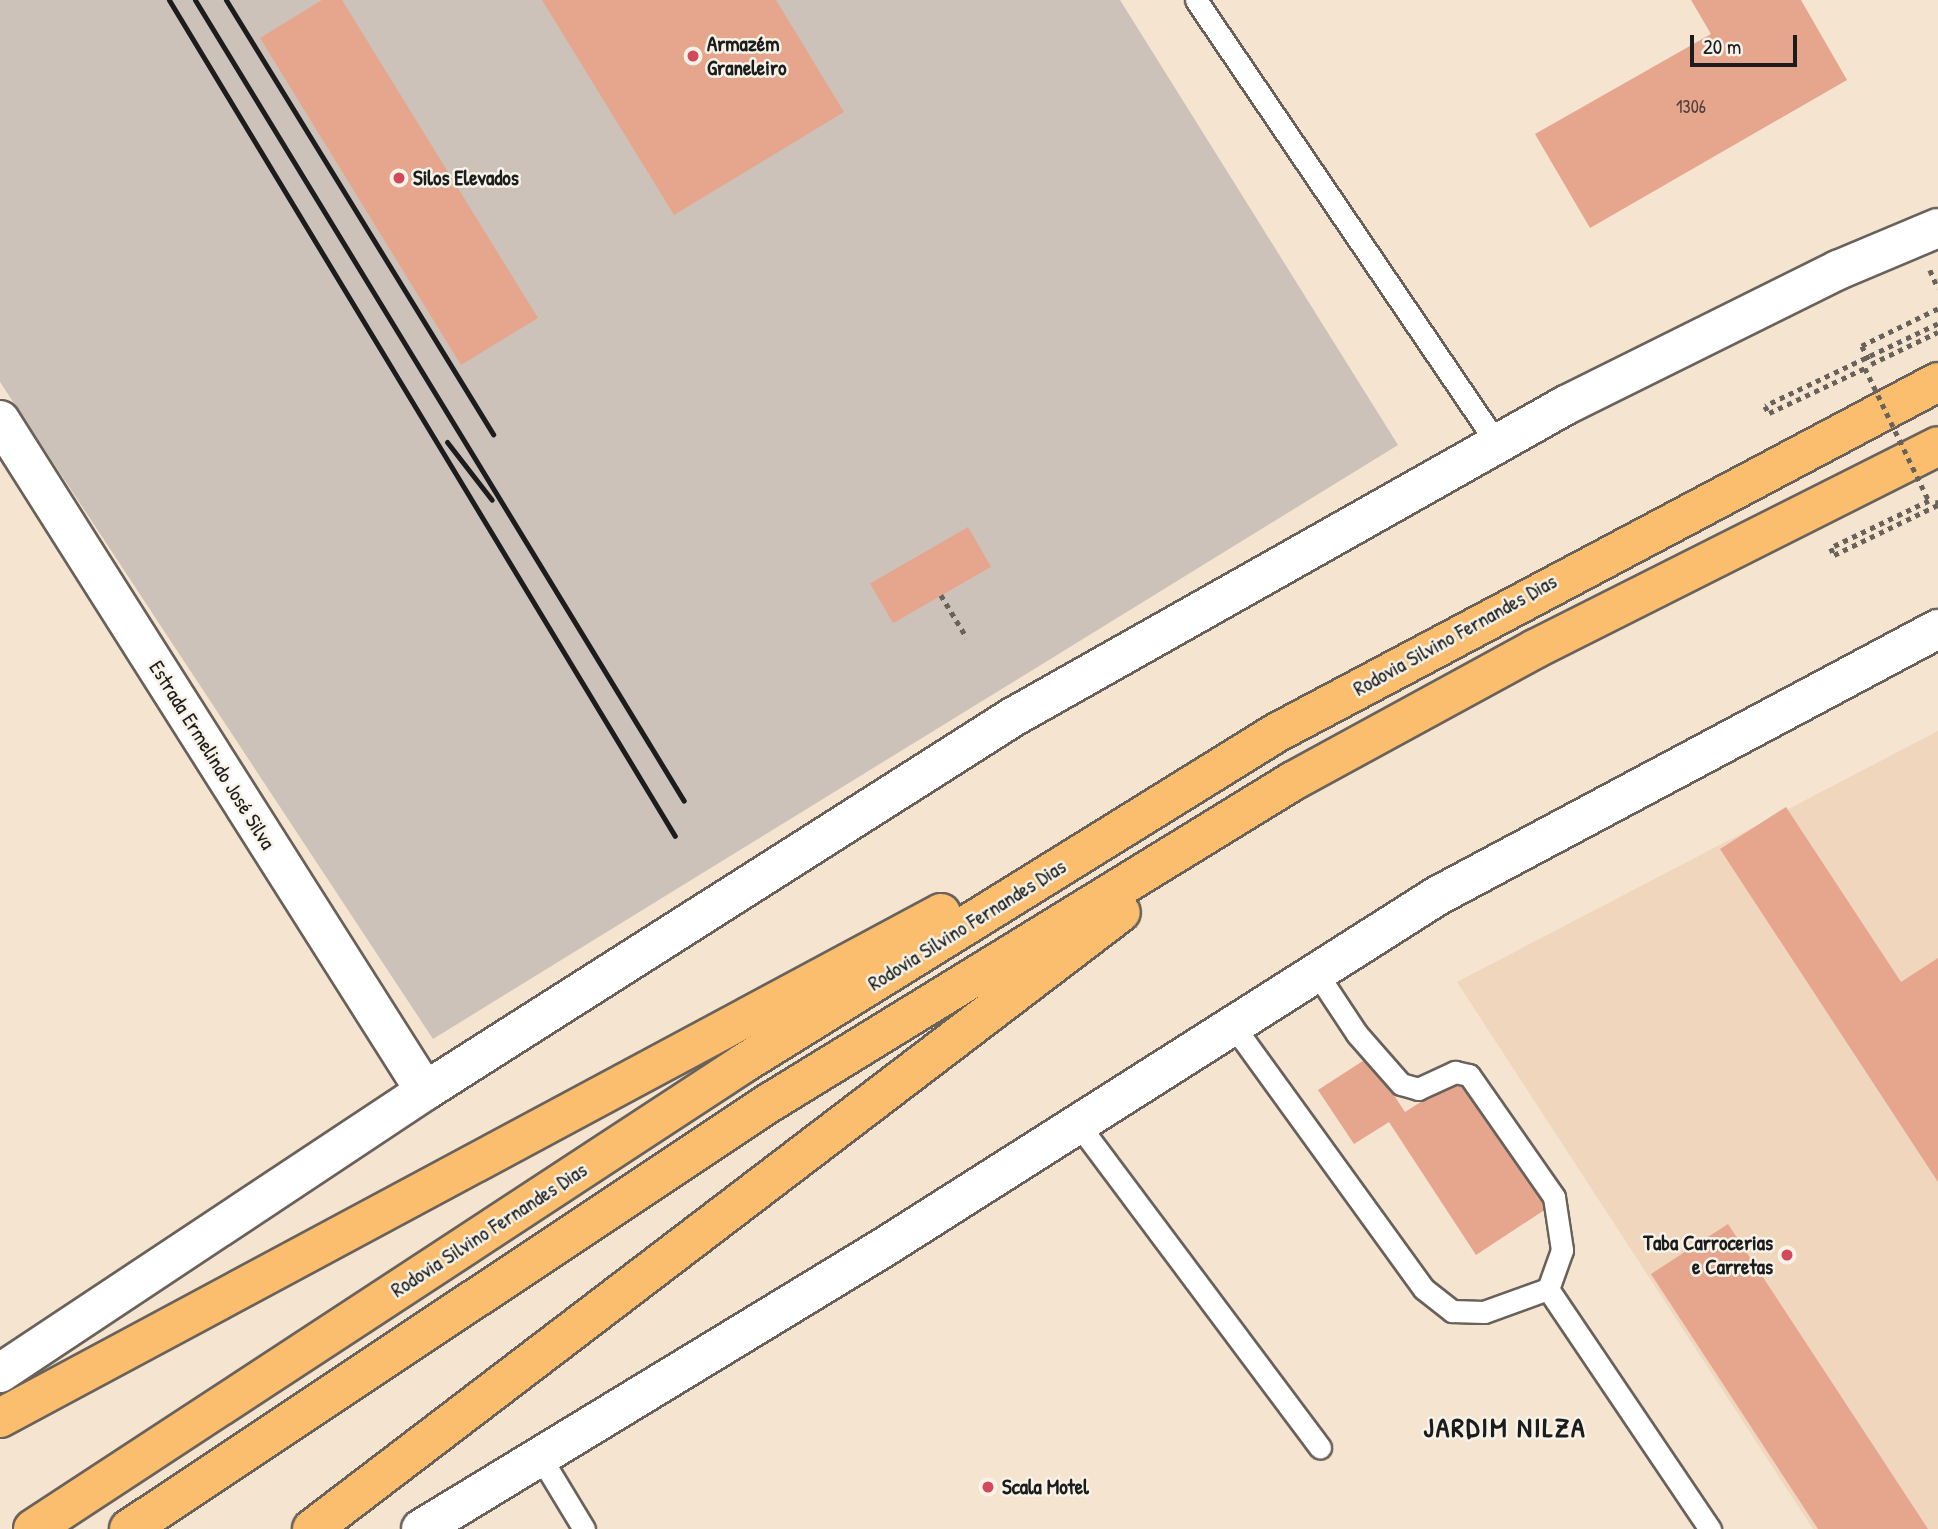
<!DOCTYPE html>
<html>
<head>
<meta charset="utf-8">
<style>
  body { margin:0 }
  #map { position:relative; width:1938px; height:1529px; overflow:hidden; background:#f5e4cf; font-family:"Patrick Hand",sans-serif }
  div>[style] { position:absolute }
  .built>* { inset:0; background:#efd6bc }
  .industrial>* { inset:0; background:#cdc2b9 }
  .building>* { inset:0; background:#e6a58d; transform-origin:0 0 }
  .path>* { height:4.5px; margin-top:-2.25px; transform-origin:0; background:repeating-linear-gradient(90deg,#68625b 0 5px,transparent 0 10px) }
  .roads { filter:drop-shadow(2px 0 #68625b) drop-shadow(-2px 0 #68625b) drop-shadow(0 2px #68625b) drop-shadow(0 -2px #68625b) }
  .service>* { height:21px; margin:-10.5px; padding:0 10.5px; transform-origin:10.5px; border-radius:10.5px; background:#fff }
  .minor>* { height:38px; margin:-19px; padding:0 19px; transform-origin:19px; border-radius:19px; background:#fff }
  .tertiary>* { height:38px; margin:-19px; padding:0 19px; transform-origin:19px; border-radius:19px; background:#fff }
  .motorway>* { height:38px; margin:-19px; padding:0 19px; transform-origin:19px; border-radius:19px; background:#fbbd6e }
  .rail>* { height:5px; margin:-2.5px; padding:0 2.5px; transform-origin:2.5px; border-radius:2.5px; background:#1c1c1c }
  .path-bridge>* { height:4.5px; margin-top:-2.25px; transform-origin:0; background:repeating-linear-gradient(90deg,#68625b 0 5px,transparent 0 10px) }
  .dots>* { width:19px; height:19px; translate:-50% -50%; box-sizing:border-box; border:4px solid #f7f3e8; border-radius:50% }
  span { translate:-50% -50%; white-space:nowrap; text-align:center; line-height:1.15; -webkit-text-stroke:5px #f7f3e8; paint-order:stroke }
  .number-label { font-size:18px; color:#4e3e38 }
  .number-label span { -webkit-text-stroke-width:0 }
  .poi-label { font-size:21px; color:#1c1c1c; font-weight:700 }
  .left { translate:0 -50%; text-align:left }
  .right { translate:-100% -50%; text-align:right }
  .street-label { font-size:21px; color:#1c1c1c }
  .district-label { font-size:28px; color:#1c1c1c; font-weight:700; letter-spacing:2px }
  .scale { position:absolute; left:1690px; top:35px; width:107px; height:32px; box-sizing:border-box; border:4px solid #1c1c1c; border-top:0; padding-left:9px; font-size:21px; line-height:24px; white-space:nowrap; color:#1c1c1c; -webkit-text-stroke:5px #f7f3e8; paint-order:stroke }
</style>
</head>
<body>
<div id="map">
  <div class="built">
    <i style="clip-path:polygon(1938px 731px,1938px 1529px,1813px 1529px,1457px 982px)"></i>
  </div>
  <div class="industrial">
    <i style="clip-path:polygon(0 0,1120px 0,1398px 445px,433px 1039px,0 382px)"></i>
  </div>
  <div class="building">
    <i style="clip-path:polygon(322px 0,342px 0,538px 318px,461px 365px,260px 38px)"></i>
    <i style="clip-path:polygon(542px 0,776px 0,844px 112px,674px 215px)"></i>
    <i style="clip-path:polygon(1691px 0,1801px 0,1847px 80px,1590px 228px,1535px 134px,1711px 34px)"></i>
    <i style="left:968px;top:527px;width:46px;height:113px;rotate:60deg"></i>
    <i style="clip-path:polygon(1786px 807px,1901px 982px,1938px 958px,1938px 1182px,1720px 849px)"></i>
    <i style="clip-path:polygon(1369px 1057px,1405px 1112px,1463px 1075px,1549px 1207px,1476px 1255px,1389px 1122px,1354px 1144px,1318px 1090px)"></i>
    <i style="clip-path:polygon(1728px 1224px,1928px 1529px,1818px 1529px,1651px 1274px)"></i>
  </div>
  <div class="path">
    <i style="left:1930px;top:270px;width:20px;rotate:66deg"></i>
    <i style="left:1938px;top:309px;width:85px;rotate:154deg"></i>
    <i style="left:1862px;top:346px;width:20px;rotate:63deg"></i>
    <i style="left:1871px;top:364px;width:74px;rotate:-25.5deg"></i>
    <i style="left:1938px;top:500px;width:9px;rotate:90deg"></i>
    <i style="left:941px;top:595px;width:50px;rotate:58.8deg"></i>
  </div>
  <div class="roads">
    <div class="service">
      <i style="left:1196px;top:0;width:534px;rotate:55.83deg"></i>
      <i style="left:1316px;top:972px;width:74px;rotate:56.5deg"></i>
      <i style="left:1357px;top:1034px;width:67px;rotate:48.7deg"></i>
      <i style="left:1401px;top:1084px;width:18px;rotate:16deg"></i>
      <i style="left:1418px;top:1089px;width:41px;rotate:-24.7deg"></i>
      <i style="left:1455px;top:1072px;width:14px;rotate:12deg"></i>
      <i style="left:1469px;top:1075px;width:149px;rotate:55.1deg"></i>
      <i style="left:1554px;top:1197px;width:54px;rotate:81.4deg"></i>
      <i style="left:1562px;top:1250px;width:41px;rotate:109.7deg"></i>
      <i style="left:1232px;top:1024px;width:327px;rotate:54.1deg"></i>
      <i style="left:1424px;top:1289px;width:36px;rotate:38deg"></i>
      <i style="left:1452px;top:1311px;width:32px;rotate:2deg"></i>
      <i style="left:1484px;top:1312px;width:68px;rotate:-19.8deg"></i>
      <i style="left:1548px;top:1289px;width:290px;rotate:56deg"></i>
      <i style="left:1078px;top:1124px;width:404px;rotate:53.2deg"></i>
      <i style="left:541px;top:1458px;width:83px;rotate:58.8deg"></i>
    </div>
    <div class="minor">
      <i style="left:0;top:420px;width:794px;rotate:57.65deg"></i>
    </div>
    <div class="tertiary">
      <i style="left:0;top:1373px;width:510px;rotate:-33.57deg"></i>
      <i style="left:425px;top:1091px;width:697px;rotate:-32.46deg"></i>
      <i style="left:1013px;top:717px;width:635px;rotate:-29.43deg"></i>
      <i style="left:1566px;top:405px;width:304px;rotate:-26.4deg"></i>
      <i style="left:1838px;top:270px;width:108px;rotate:-22.8deg"></i>
      <i style="left:421px;top:1529px;width:544px;rotate:-31.32deg"></i>
      <i style="left:886px;top:1246px;width:653px;rotate:-32.42deg"></i>
      <i style="left:1437px;top:896px;width:568px;rotate:-28.05deg"></i>
    </div>
    <div class="motorway">
      <i style="left:0;top:1418px;width:1068px;rotate:-28.22deg"></i>
      <i style="left:33px;top:1529px;width:850px;rotate:-33.24deg"></i>
      <i style="left:744px;top:1063px;width:626px;rotate:-31.81deg"></i>
      <i style="left:1276px;top:733px;width:749px;rotate:-27.93deg"></i>
      <i style="left:129px;top:1529px;width:769px;rotate:-33.65deg"></i>
      <i style="left:769px;top:1103px;width:615px;rotate:-31.57deg"></i>
      <i style="left:1293px;top:781px;width:276px;rotate:-28.6deg"></i>
      <i style="left:1535px;top:649px;width:451px;rotate:-26.7deg"></i>
      <i style="left:312px;top:1529px;width:1017px;rotate:-37.33deg"></i>
    </div>
  </div>
  <div class="rail">
    <i style="left:169px;top:0;width:977px;rotate:58.82deg"></i>
    <i style="left:195px;top:0;width:938px;rotate:58.6deg"></i>
    <i style="left:226px;top:0;width:510px;rotate:58.4deg"></i>
    <i style="left:447px;top:442px;width:73px;rotate:52.2deg"></i>
  </div>
  <div class="path-bridge">
    <i style="left:1938px;top:324px;width:191px;rotate:154.6deg"></i>
    <i style="left:1765px;top:406px;width:8px;rotate:60deg"></i>
    <i style="left:1769px;top:413px;width:106px;rotate:-25.1deg"></i>
    <i style="left:1865px;top:368px;width:148px;rotate:64.3deg"></i>
    <i style="left:1929px;top:501px;width:109px;rotate:154.4deg"></i>
    <i style="left:1831px;top:548px;width:8px;rotate:67deg"></i>
    <i style="left:1834px;top:555px;width:115px;rotate:-25.7deg"></i>
  </div>
  <div class="dots">
    <i style="left:693px;top:56px;background:#d1495b"></i>
    <i style="left:399px;top:178px;background:#d1495b"></i>
    <i style="left:1787px;top:1255px;background:#d1495b"></i>
    <i style="left:988px;top:1487px;background:#d1495b"></i>
  </div>
  <div class="number-label">
    <span style="left:1691px;top:107px">1306</span>
  </div>
  <div class="poi-label">
    <span class="left" style="left:707px;top:56px">Armazém<br>Graneleiro</span>
    <span class="left" style="left:413px;top:178px">Silos Elevados</span>
    <span class="right" style="left:1773px;top:1255px">Taba Carrocerias<br>e Carretas</span>
    <span class="left" style="left:1002px;top:1487px">Scala Motel</span>
  </div>
  <div class="street-label">
    <span style="left:1455px;top:635px;rotate:-29deg">Rodovia Silvino Fernandes Dias</span>
    <span style="left:212px;top:755px;rotate:58deg">Estrada Ermelindo José Silva</span>
    <span style="left:967px;top:925px;rotate:-32deg">Rodovia Silvino Fernandes Dias</span>
    <span style="left:489px;top:1230px;rotate:-33deg">Rodovia Silvino Fernandes Dias</span>
  </div>
  <div class="district-label">
    <span style="left:1505px;top:1427px">JARDIM NILZA</span>
  </div>
  <div class="scale">20 m</div>
</div>
</body>
</html>
